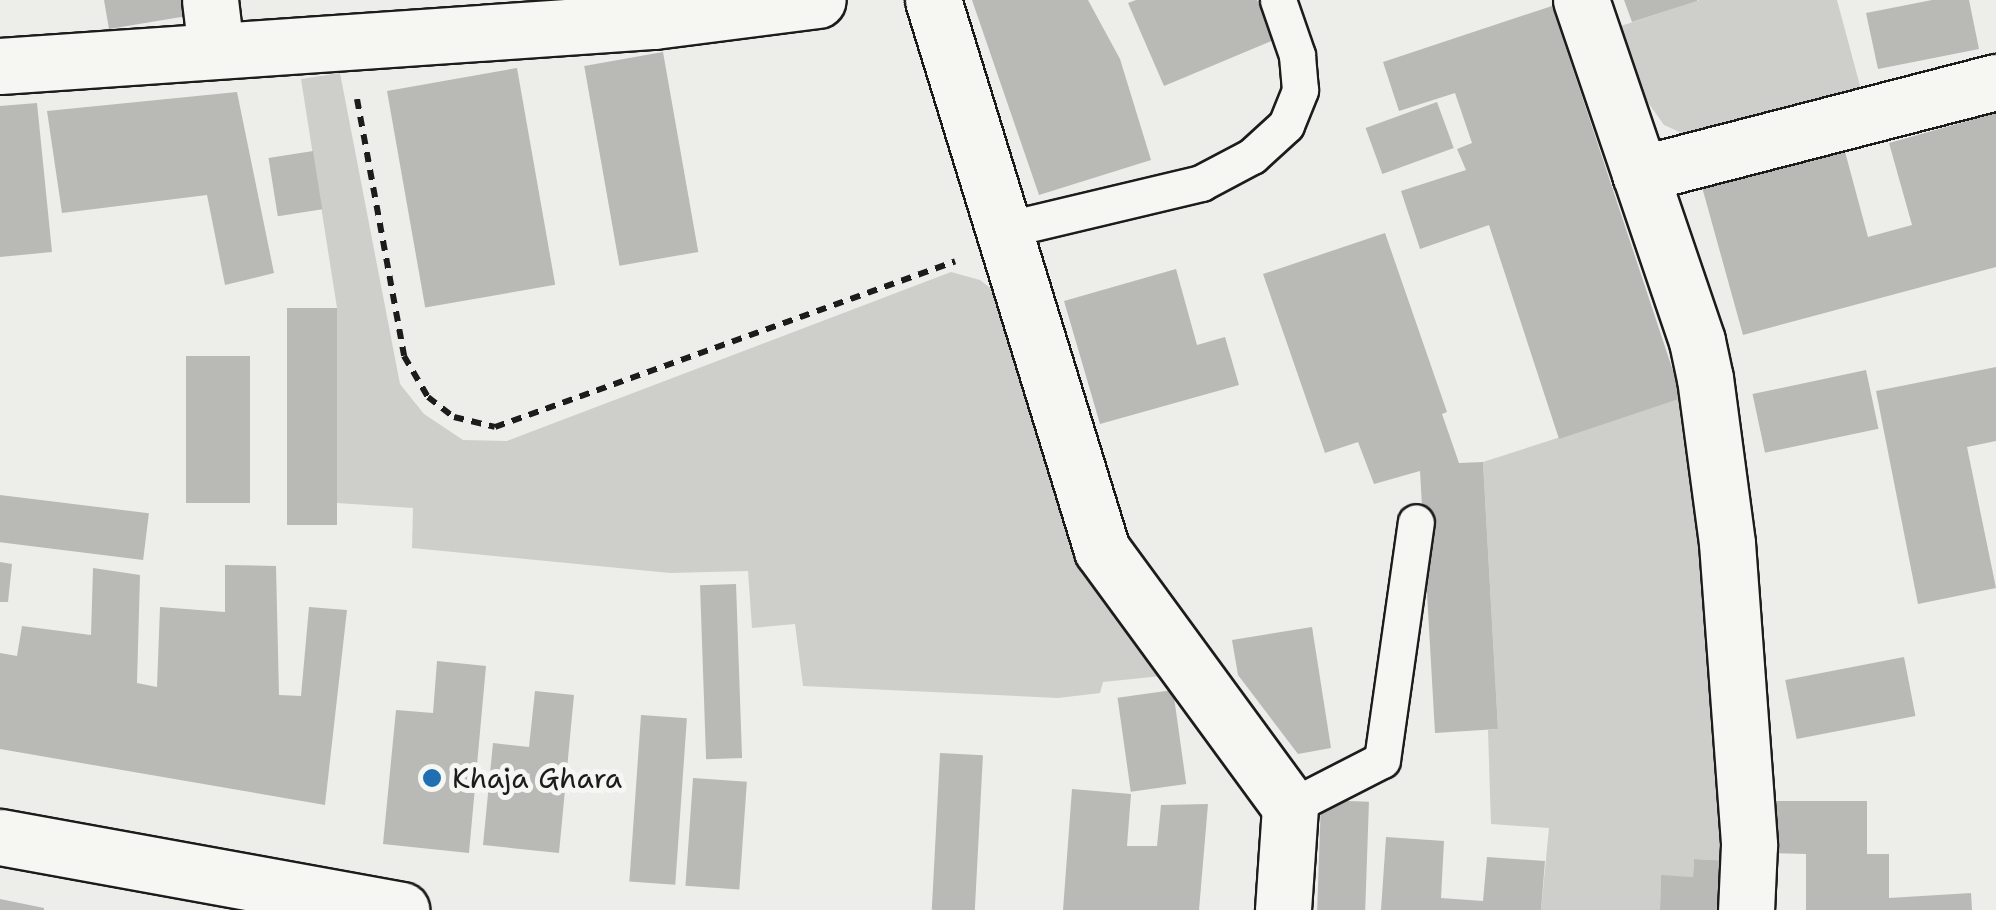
<!DOCTYPE html>
<html>
<head>
<meta charset="utf-8">
<style>
  body { margin:0 }
  #map { position:relative; width:1996px; height:910px; overflow:hidden; background:#edede9; font-family:"Shantell Sans",sans-serif }
  div>[style] { position:absolute }
  .green>* { inset:0; background:#cececb }
  .building>* { inset:0; background:#b9b9b6; transform-origin:0 0 }
  .path>* { height:6px; margin-top:-3px; transform-origin:0; background:repeating-linear-gradient(90deg,#1c1c1c 0 10px,transparent 0 18px) }
  .roads { filter:drop-shadow(2px 0 #1c1c1c) drop-shadow(-2px 0 #1c1c1c) drop-shadow(0 2px #1c1c1c) drop-shadow(0 -2px #1c1c1c) }
  .lane>* { height:35px; margin:-17.5px; padding:0 17.5px; transform-origin:17.5px; border-radius:17.5px; background:#f6f6f2 }
  .street>* { height:55px; margin:-27.5px; padding:0 27.5px; transform-origin:27.5px; border-radius:27.5px; background:#f6f6f2 }
  .secondary>* { height:55px; margin:-27.5px; padding:0 27.5px; transform-origin:27.5px; border-radius:27.5px; background:#f6f6f2 }
  .dots>* { width:28px; height:28px; translate:-50% -50%; box-sizing:border-box; border:5px solid #f6f6f2; border-radius:50% }
  span { translate:-50% -50%; white-space:nowrap; text-align:center; line-height:1.15; -webkit-text-stroke:10px #f6f6f2; paint-order:stroke }
  .poi-label { font-size:28px; color:#1c1c1c }
  .left { translate:0 -50%; text-align:left }
</style>
</head>
<body>
<div id="map">
  <div class="green">
    <i style="clip-path:polygon(1699px 0,1837px 0,1863px 97px,1715px 138px,1684px 134px,1664px 125px,1637px 87px,1618px 27px)"></i>
    <i style="clip-path:polygon(340px 73px,400px 384px,424px 414px,463px 440px,507px 441px,951px 272px,980px 280px,1007px 301px,1161px 676px,1103px 682px,1100px 693px,1058px 698px,803px 686px,795px 624px,752px 628px,748px 571px,670px 573px,412px 548px,413px 508px,337px 503px,337px 308px,301px 79px)"></i>
    <i style="clip-path:polygon(1682px 398px,1697px 454px,1733px 861px,1694px 859px,1693px 877px,1661px 876px,1660px 910px,1541px 910px,1549px 828px,1491px 824px,1488px 730px,1498px 729px,1483px 462px)"></i>
  </div>
  <div class="building">
    <i style="clip-path:polygon(104px 0,197px 0,199px 14px,109px 29px)"></i>
    <i style="clip-path:polygon(972px 0,1088px 0,1120px 59px,1151px 160px,1039px 195px)"></i>
    <i style="clip-path:polygon(1136px 0,1257px 0,1274px 40px,1164px 86px,1128px 3px)"></i>
    <i style="clip-path:polygon(1624px 0,1697px 0,1697px 1px,1632px 22px)"></i>
    <i style="clip-path:polygon(1932px 0,1969px 0,1979px 49px,1878px 69px,1866px 13px)"></i>
    <i style="clip-path:polygon(1552px 6px,1682px 398px,1559px 439px,1489px 225px,1420px 249px,1401px 191px,1466px 170px,1457px 149px,1472px 143px,1455px 93px,1399px 111px,1383px 62px)"></i>
    <i style="left:663px;top:52px;width:203px;height:80px;rotate:80deg"></i>
    <i style="left:517px;top:68px;width:220px;height:132px;rotate:80deg"></i>
    <i style="clip-path:polygon(237px 92px,274px 273px,225px 285px,207px 195px,62px 213px,47px 111px)"></i>
    <i style="left:1437px;top:102px;width:49px;height:76px;rotate:70deg"></i>
    <i style="clip-path:polygon(37px 103px,52px 252px,0 257px,0 106px)"></i>
    <i style="clip-path:polygon(1996px 113px,1996px 267px,1743px 335px,1702px 187px,1844px 148px,1868px 237px,1912px 225px,1889px 143px)"></i>
    <i style="left:313px;top:151px;width:59px;height:45px;rotate:81deg"></i>
    <i style="clip-path:polygon(1385px 233px,1447px 412px,1442px 414px,1459px 463px,1483px 462px,1498px 729px,1435px 733px,1420px 471px,1374px 484px,1358px 442px,1325px 453px,1263px 274px)"></i>
    <i style="clip-path:polygon(1176px 269px,1197px 345px,1225px 337px,1239px 385px,1100px 424px,1064px 301px)"></i>
    <i style="left:287px;top:308px;width:50px;height:217px"></i>
    <i style="left:186px;top:356px;width:64px;height:147px"></i>
    <i style="clip-path:polygon(1996px 367px,1996px 441px,1967px 447px,1996px 588px,1918px 604px,1876px 391px)"></i>
    <i style="left:1866px;top:370px;width:60px;height:116px;rotate:78deg"></i>
    <i style="left:0;top:495px;width:150px;height:47px;rotate:7deg"></i>
    <i style="clip-path:polygon(0 562px,12px 564px,8px 602px,0 602px)"></i>
    <i style="clip-path:polygon(225px 565px,276px 566px,279px 695px,301px 696px,309px 607px,347px 610px,325px 805px,0 749px,0 653px,17px 656px,22px 626px,91px 635px,93px 568px,140px 575px,137px 683px,157px 687px,160px 607px,225px 612px)"></i>
    <i style="left:736px;top:584px;width:174px;height:36px;rotate:88deg"></i>
    <i style="clip-path:polygon(1312px 627px,1331px 748px,1298px 754px,1238px 675px,1232px 640px)"></i>
    <i style="left:1904px;top:657px;width:60px;height:121px;rotate:79deg"></i>
    <i style="clip-path:polygon(437px 661px,486px 666px,469px 853px,383px 844px,396px 710px,433px 713px)"></i>
    <i style="left:1173px;top:690px;width:95px;height:56px;rotate:82deg"></i>
    <i style="clip-path:polygon(535px 691px,574px 695px,559px 853px,483px 845px,493px 743px,529px 747px)"></i>
    <i style="left:641px;top:715px;width:46px;height:167px;rotate:4deg"></i>
    <i style="left:940px;top:753px;width:43px;height:157px;rotate:3deg"></i>
    <i style="left:693px;top:778px;width:54px;height:108px;rotate:4deg"></i>
    <i style="clip-path:polygon(1072px 789px,1131px 794px,1127px 846px,1157px 846px,1161px 805px,1208px 804px,1199px 910px,1063px 910px)"></i>
    <i style="left:1321px;top:800px;width:48px;height:110px;rotate:2deg"></i>
    <i style="clip-path:polygon(1768px 801px,1867px 801px,1867px 854px,1889px 854px,1889px 898px,1971px 893px,1972px 910px,1806px 910px,1806px 854px,1768px 853px)"></i>
    <i style="clip-path:polygon(1386px 837px,1444px 841px,1441px 898px,1483px 901px,1487px 857px,1545px 861px,1541px 910px,1381px 910px)"></i>
    <i style="clip-path:polygon(1694px 859px,1733px 861px,1730px 910px,1660px 910px,1661px 875px,1693px 877px)"></i>
    <i style="clip-path:polygon(0 899px,44px 908px,44px 910px,0 910px)"></i>
  </div>
  <div class="path">
    <i style="left:357px;top:99px;width:261px;rotate:79.6deg"></i>
    <i style="left:404px;top:356px;width:48px;rotate:59.7deg"></i>
    <i style="left:428px;top:397px;width:33px;rotate:38deg"></i>
    <i style="left:454px;top:417px;width:42px;rotate:13.7deg"></i>
    <i style="left:495px;top:427px;width:489px;rotate:-19.8deg"></i>
  </div>
  <div class="roads">
    <div class="lane">
      <i style="left:1004px;top:230px;width:203px;rotate:-13.4deg"></i>
      <i style="left:1201px;top:183px;width:58px;rotate:-27.9deg"></i>
      <i style="left:1252px;top:156px;width:46px;rotate:-42.4deg"></i>
      <i style="left:1286px;top:125px;width:38px;rotate:-68deg"></i>
      <i style="left:1300px;top:90px;width:35px;rotate:-95deg"></i>
      <i style="left:1297px;top:55px;width:58px;rotate:-109.1deg"></i>
      <i style="left:1290px;top:807px;width:103px;rotate:-27.1deg"></i>
      <i style="left:1382px;top:760px;width:240px;rotate:-81.9deg"></i>
    </div>
    <div class="street">
      <i style="left:210px;top:0;width:50px;rotate:83.2deg"></i>
      <i style="left:933px;top:0;width:575px;rotate:72.92deg"></i>
      <i style="left:1102px;top:550px;width:318px;rotate:53.8deg"></i>
      <i style="left:1290px;top:807px;width:103px;rotate:93.9deg"></i>
      <i style="left:1581px;top:0;width:360px;rotate:71.2deg"></i>
      <i style="left:1697px;top:341px;width:38px;rotate:78deg"></i>
      <i style="left:1705px;top:378px;width:166px;rotate:82.4deg"></i>
      <i style="left:1727px;top:543px;width:303px;rotate:85.8deg"></i>
      <i style="left:1749px;top:845px;width:65px;rotate:92.6deg"></i>
      <i style="left:0;top:66px;width:656px;rotate:-3.94deg"></i>
      <i style="left:654px;top:21px;width:165px;rotate:-7.3deg"></i>
      <i style="left:1640px;top:174px;width:368px;rotate:-14.5deg"></i>
    </div>
    <div class="secondary">
      <i style="left:0;top:837px;width:408px;rotate:10.3deg"></i>
    </div>
  </div>
  <div class="dots">
    <i style="left:432px;top:778px;background:#1f6fb2"></i>
  </div>
  <div class="poi-label">
    <span class="left" style="left:452px;top:778px">Khaja Ghara</span>
  </div>
</div>
</body>
</html>
